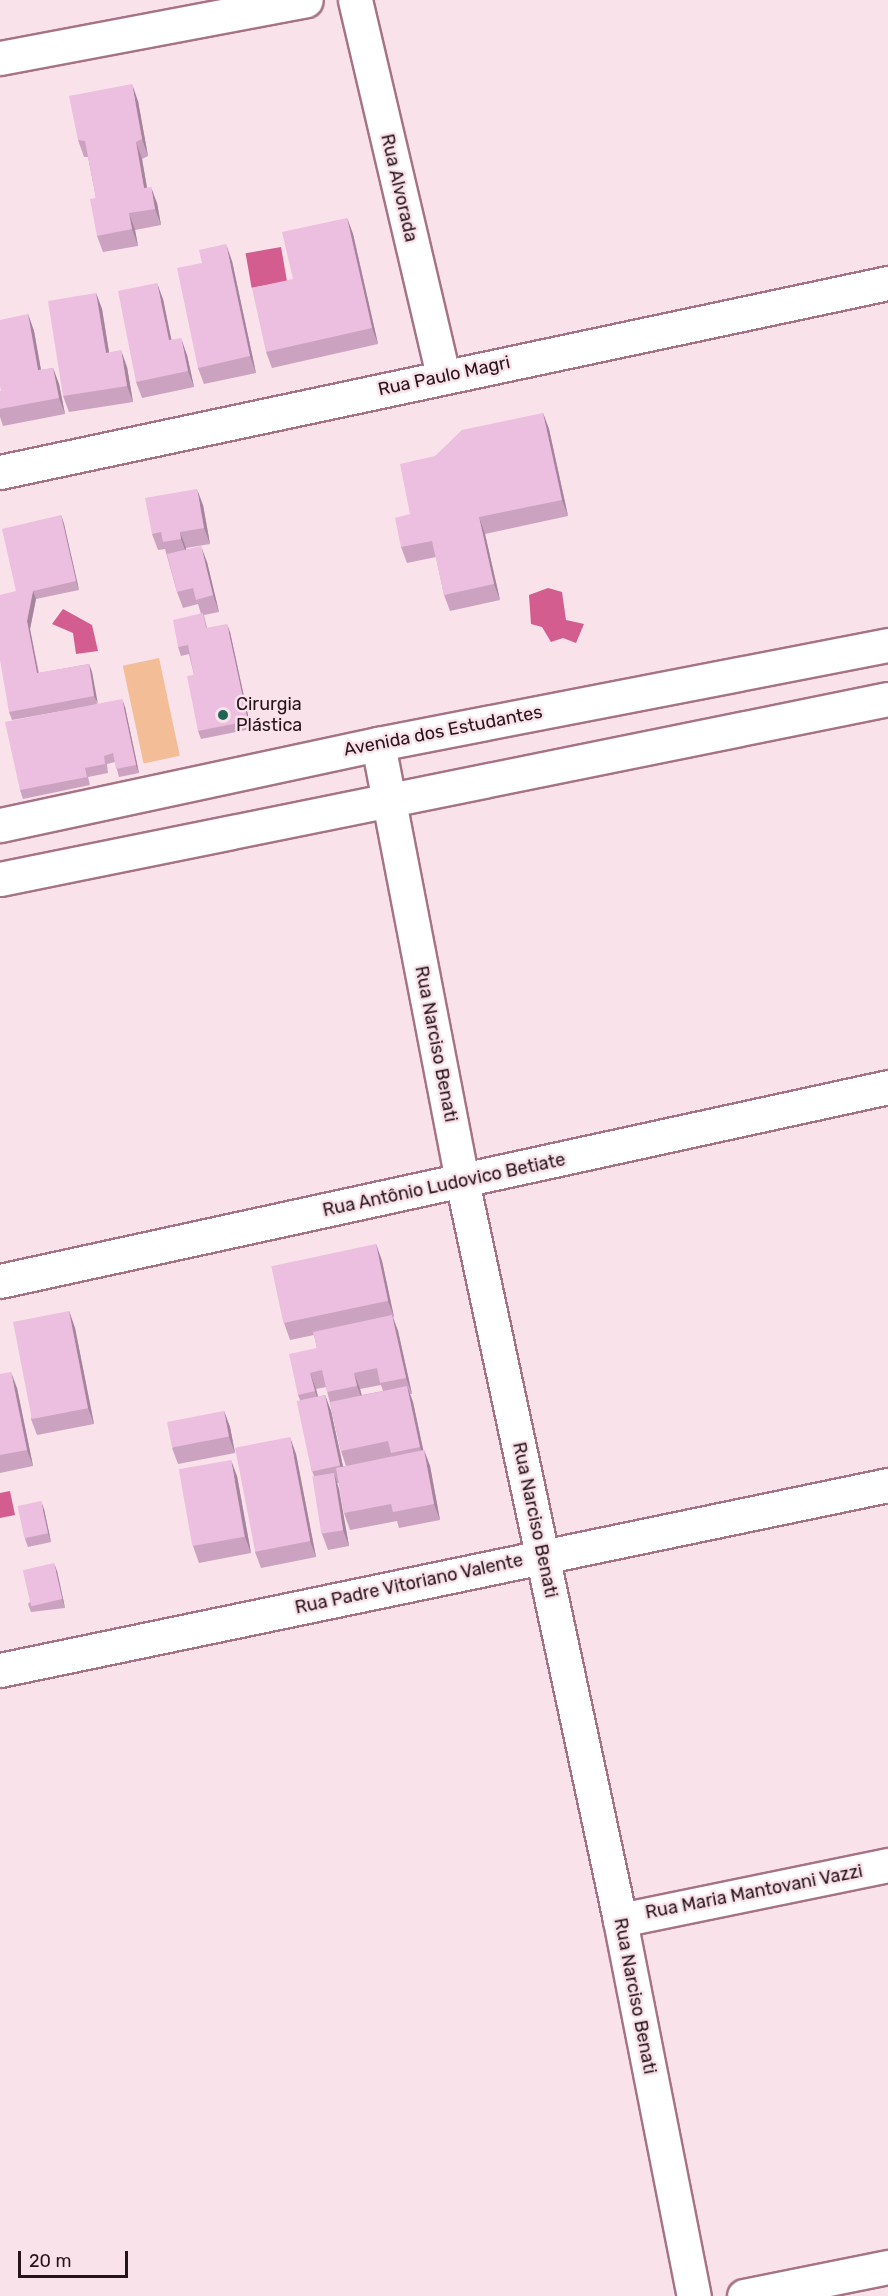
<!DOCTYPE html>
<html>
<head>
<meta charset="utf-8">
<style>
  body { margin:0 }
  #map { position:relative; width:888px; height:2296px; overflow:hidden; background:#f9e2e9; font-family:Rubik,sans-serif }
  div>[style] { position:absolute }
  .green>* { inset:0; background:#f3bd98; transform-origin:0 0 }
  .water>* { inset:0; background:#d25d8e; transform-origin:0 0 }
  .roads { filter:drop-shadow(2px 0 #a67385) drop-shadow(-2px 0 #a67385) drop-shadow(0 2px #a67385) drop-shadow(0 -2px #a67385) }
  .minor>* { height:33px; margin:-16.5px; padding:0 16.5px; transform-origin:16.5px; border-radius:16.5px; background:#fff }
  .wall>* { inset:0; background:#cba3c1 }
  .shaded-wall>* { inset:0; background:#a5859d }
  .building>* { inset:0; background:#ecbee0; transform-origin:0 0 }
  .dots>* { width:16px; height:16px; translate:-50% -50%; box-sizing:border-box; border:3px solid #f9e2e9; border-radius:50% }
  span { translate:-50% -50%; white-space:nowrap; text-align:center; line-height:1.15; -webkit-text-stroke:5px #f9e2e9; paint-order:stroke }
  .street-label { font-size:18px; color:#27141b }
  .poi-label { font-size:18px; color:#27141b }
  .left { translate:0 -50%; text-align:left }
  .scale { position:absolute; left:18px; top:2251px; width:110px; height:27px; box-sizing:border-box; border:3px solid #27141b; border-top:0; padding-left:8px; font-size:18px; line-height:21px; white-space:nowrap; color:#27141b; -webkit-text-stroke:4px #f9e2e9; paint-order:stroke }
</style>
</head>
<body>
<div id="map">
  <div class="green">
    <i style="left:159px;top:658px;width:100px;height:37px;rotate:78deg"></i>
  </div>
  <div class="water">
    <i style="left:281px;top:247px;width:35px;height:36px;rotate:80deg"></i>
    <i style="clip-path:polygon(548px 588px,562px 592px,566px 620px,584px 624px,576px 643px,563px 638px,551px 642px,542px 627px,531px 624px,529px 595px)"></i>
    <i style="clip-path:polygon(63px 609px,92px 625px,98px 651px,76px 654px,73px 633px,52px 624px)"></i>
    <i style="clip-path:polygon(10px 1491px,15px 1515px,0 1518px,0 1493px)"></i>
  </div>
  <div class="roads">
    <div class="minor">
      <i style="left:355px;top:0;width:386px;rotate:76.8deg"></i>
      <i style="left:0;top:58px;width:311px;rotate:-10.7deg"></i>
      <i style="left:0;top:472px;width:908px;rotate:-12.02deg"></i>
      <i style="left:378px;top:744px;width:445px;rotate:79.1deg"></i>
      <i style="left:462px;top:1181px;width:756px;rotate:77.93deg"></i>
      <i style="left:620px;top:1920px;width:383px;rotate:78.9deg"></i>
      <i style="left:0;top:825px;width:387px;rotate:-12.1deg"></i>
      <i style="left:378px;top:744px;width:520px;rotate:-10.99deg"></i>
      <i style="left:0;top:879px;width:906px;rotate:-11.46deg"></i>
      <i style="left:0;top:1281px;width:909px;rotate:-12.32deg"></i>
      <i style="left:0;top:1670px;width:907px;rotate:-11.77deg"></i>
      <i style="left:620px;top:1920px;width:274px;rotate:-11.6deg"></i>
      <i style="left:744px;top:2296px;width:147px;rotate:-11.4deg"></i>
    </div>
  </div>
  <div class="wall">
    <i style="clip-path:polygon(138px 101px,148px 156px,142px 159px,147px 188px,157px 203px,161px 225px,135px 230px,138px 246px,103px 252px,97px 236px,96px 198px,88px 157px,84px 157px,78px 140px)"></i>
    <i style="clip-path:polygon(347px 218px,353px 234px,378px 344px,272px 368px,266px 352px,293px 279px)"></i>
    <i style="clip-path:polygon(232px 261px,256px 373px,204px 384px,198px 368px)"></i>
    <i style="clip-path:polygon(96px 293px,102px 309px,109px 353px,127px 367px,133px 402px,69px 412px,63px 396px)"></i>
    <i style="clip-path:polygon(163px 299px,171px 340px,187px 355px,194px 387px,142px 398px,136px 382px)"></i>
    <i style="clip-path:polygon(28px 314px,34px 331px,41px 370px,53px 368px,59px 384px,65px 414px,3px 426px,0 417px,0 391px,1px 391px)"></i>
    <i style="clip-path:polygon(543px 413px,549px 429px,568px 516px,485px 534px,500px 600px,450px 611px,444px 595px,436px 557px,407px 563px,401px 547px,410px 514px,435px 456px)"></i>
    <i style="clip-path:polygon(203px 505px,210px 544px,186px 548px,186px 550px,207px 562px,219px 612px,204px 615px,207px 628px,230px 632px,251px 729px,201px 739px,198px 731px,194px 675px,189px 654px,181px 656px,178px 647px,201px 614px,198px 604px,183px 608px,177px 592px,165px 549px,158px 550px,152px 534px)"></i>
    <i style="clip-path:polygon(61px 515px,64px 524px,79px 590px,36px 599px,30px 629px,39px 673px,89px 664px,92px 672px,97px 704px,125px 707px,139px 773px,119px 777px,115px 762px,107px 764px,108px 773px,88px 777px,90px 785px,23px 799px,20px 790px,62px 711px,12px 720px,9px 712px,16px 591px)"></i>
    <i style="clip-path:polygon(evenodd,376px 1244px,382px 1261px,394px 1317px,393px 1317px,398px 1331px,412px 1394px,410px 1394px,413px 1402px,423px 1450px,424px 1450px,430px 1466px,440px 1520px,399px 1528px,397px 1521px,350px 1530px,344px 1513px,339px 1483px,337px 1483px,349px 1546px,328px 1550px,322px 1534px,314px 1476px,312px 1471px,300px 1400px,298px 1395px,317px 1348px,314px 1335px,290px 1340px,284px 1323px,376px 1244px,381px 1385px,383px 1391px,362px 1395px,360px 1389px,381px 1385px,376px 1244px,326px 1387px,330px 1403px,341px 1451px,346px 1466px,343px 1466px,331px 1411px,325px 1395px,318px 1397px,316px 1389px,326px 1387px)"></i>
    <i style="clip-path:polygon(69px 1311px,75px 1328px,94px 1424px,37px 1435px,31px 1419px)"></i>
    <i style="clip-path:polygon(0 1374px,17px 1388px,33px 1466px,0 1473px)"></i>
    <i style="clip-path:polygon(224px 1411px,230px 1427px,235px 1453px,178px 1464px,172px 1448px)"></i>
    <i style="clip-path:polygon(296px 1454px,316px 1557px,261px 1568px,255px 1552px)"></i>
    <i style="clip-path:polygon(237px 1476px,251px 1553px,199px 1563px,193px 1546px)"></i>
    <i style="clip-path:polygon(44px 1509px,51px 1542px,28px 1547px,25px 1539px)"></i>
    <i style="clip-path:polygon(57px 1571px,65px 1608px,31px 1612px,28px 1604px)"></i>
  </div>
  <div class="shaded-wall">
    <i style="clip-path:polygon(132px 84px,138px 101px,148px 156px,142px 139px)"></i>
    <i style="clip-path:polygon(136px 142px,142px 159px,150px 205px,144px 188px)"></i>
    <i style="clip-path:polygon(151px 187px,157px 203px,161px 225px,155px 209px)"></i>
    <i style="clip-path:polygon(129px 213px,135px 230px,138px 246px,132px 229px)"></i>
    <i style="clip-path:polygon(347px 218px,353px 234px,378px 344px,372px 328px)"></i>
    <i style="clip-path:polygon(226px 244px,232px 261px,256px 373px,250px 356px)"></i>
    <i style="clip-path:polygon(157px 283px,163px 299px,175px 357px,169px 340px)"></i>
    <i style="clip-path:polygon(96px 293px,102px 309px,112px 370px,106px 353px)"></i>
    <i style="clip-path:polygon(28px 314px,34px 331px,44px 387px,38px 370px)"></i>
    <i style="clip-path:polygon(181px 338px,187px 355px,194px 387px,188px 371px)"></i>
    <i style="clip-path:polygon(121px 350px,127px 367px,133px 402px,127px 386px)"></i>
    <i style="clip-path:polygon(53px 368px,59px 384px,65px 414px,59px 398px)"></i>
    <i style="clip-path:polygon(543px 413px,549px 429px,568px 516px,562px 500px)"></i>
    <i style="clip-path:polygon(197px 489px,203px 505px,210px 544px,204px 528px)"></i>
    <i style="clip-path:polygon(61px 515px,64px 524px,79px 590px,76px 581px)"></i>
    <i style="clip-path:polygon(479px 517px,485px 534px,500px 600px,494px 584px)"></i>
    <i style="clip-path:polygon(180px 532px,186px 548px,187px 555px,181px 539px)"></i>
    <i style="clip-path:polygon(201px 546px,207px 562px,219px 612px,213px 595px)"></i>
    <i style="clip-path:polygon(33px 591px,36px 599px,30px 629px,40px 682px,37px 673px,27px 621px)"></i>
    <i style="clip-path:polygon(227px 624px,230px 632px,251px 729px,248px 721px)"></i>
    <i style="clip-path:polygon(89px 664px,92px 672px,98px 704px,94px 696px)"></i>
    <i style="clip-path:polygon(122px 699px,125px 707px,139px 773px,136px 765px)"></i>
    <i style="clip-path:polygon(376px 1244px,382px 1261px,394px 1317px,388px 1301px)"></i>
    <i style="clip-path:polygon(69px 1311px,75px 1328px,94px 1424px,88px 1408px)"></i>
    <i style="clip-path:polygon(392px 1315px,398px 1331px,412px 1394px,406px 1378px)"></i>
    <i style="clip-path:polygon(11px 1372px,17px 1388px,33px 1466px,27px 1450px)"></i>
    <i style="clip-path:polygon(310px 1373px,316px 1389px,321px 1408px,315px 1391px)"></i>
    <i style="clip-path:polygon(354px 1373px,360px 1389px,363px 1402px,357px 1386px)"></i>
    <i style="clip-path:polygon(407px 1386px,413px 1402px,426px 1463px,420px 1447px)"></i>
    <i style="clip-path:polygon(325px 1395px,331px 1411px,346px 1481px,340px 1465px)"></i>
    <i style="clip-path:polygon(224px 1411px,230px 1427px,235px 1453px,229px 1437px)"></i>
    <i style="clip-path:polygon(290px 1437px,296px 1454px,316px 1557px,310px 1541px)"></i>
    <i style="clip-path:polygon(424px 1450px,430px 1466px,440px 1520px,434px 1504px)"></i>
    <i style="clip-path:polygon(231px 1460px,237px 1476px,251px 1553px,245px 1537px)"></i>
    <i style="clip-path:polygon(334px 1473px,339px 1489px,349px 1546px,343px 1530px)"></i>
    <i style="clip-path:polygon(41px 1501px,44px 1509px,51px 1542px,48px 1533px)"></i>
    <i style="clip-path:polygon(54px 1563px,57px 1571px,65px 1608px,62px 1599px)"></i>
  </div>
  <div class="building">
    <i style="clip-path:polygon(132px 84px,142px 139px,136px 142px,144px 188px,151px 187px,155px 209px,129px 213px,132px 229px,97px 236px,90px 199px,96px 198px,85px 141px,78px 140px,69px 96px)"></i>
    <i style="clip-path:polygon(347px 218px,372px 328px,266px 352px,252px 288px,293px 279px,282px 232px)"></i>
    <i style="clip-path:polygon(226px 244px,250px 356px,198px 368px,177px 268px,202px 263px,199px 250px)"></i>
    <i style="clip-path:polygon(157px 283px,169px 340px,181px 338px,188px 371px,136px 382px,118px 291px)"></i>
    <i style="clip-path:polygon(96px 293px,106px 353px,121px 350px,127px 386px,63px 396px,48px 301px)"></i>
    <i style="clip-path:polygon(28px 314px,38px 370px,53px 368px,59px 398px,0 409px,0 391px,1px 391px,0 386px,0 320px)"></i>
    <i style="clip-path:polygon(543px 413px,562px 500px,479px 517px,494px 584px,444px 595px,432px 541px,401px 547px,395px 518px,410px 514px,400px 464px,435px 456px,462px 430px)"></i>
    <i style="clip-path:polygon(197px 489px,204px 528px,180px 532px,181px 539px,163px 542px,161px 532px,152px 534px,145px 498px)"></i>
    <i style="clip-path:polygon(61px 515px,76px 581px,33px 591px,27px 621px,37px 673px,89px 664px,94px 696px,9px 712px,0 660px,0 595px,16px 591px,2px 529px)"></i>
    <i style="clip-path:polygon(201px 546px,213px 595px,196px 600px,193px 588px,177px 592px,167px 554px)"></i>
    <i style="clip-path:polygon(203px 613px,206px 628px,227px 624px,248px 721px,198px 731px,187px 676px,194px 675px,188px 645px,178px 647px,173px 620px)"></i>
    <i style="clip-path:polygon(122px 699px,136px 765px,116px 769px,113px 753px,104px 756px,105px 764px,85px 768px,87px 777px,20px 790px,5px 722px)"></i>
    <i style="left:376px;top:1244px;width:58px;height:107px;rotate:78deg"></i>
    <i style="left:69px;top:1311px;width:99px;height:57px;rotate:79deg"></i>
    <i style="clip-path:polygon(392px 1315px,406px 1378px,380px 1383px,377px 1368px,354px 1373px,357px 1386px,327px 1392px,322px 1370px,310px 1373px,315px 1391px,298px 1395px,289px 1354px,317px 1348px,313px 1332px)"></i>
    <i style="clip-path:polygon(11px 1372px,27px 1450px,0 1455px,0 1374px)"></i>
    <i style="clip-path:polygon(407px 1386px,420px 1447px,391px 1453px,388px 1441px,341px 1451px,330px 1402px)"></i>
    <i style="left:325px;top:1395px;width:72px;height:29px;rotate:78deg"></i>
    <i style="left:224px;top:1411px;width:26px;height:58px;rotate:79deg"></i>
    <i style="left:290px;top:1437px;width:106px;height:56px;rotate:79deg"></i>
    <i style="clip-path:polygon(424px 1450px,434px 1504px,393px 1512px,391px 1504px,344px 1513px,336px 1468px)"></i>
    <i style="left:231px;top:1460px;width:78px;height:53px;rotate:80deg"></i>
    <i style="left:334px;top:1473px;width:58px;height:22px;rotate:81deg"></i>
    <i style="left:41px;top:1501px;width:33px;height:24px;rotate:78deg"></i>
    <i style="left:54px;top:1563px;width:37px;height:32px;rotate:77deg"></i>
  </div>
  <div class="dots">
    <i style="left:223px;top:715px;background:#1f6456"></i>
  </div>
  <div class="street-label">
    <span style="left:399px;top:188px;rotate:77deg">Rua Alvorada</span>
    <span style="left:444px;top:376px;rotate:-12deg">Rua Paulo Magri</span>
    <span style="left:443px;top:731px;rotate:-11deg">Avenida dos Estudantes</span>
    <span style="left:436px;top:1044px;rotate:79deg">Rua Narciso Benati</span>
    <span style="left:444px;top:1185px;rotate:-12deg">Rua Antônio Ludovico Betiate</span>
    <span style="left:535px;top:1520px;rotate:78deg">Rua Narciso Benati</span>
    <span style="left:409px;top:1584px;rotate:-12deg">Rua Padre Vitoriano Valente</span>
    <span style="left:754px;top:1892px;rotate:-11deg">Rua Maria Mantovani Vazzi</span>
    <span style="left:635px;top:1996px;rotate:79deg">Rua Narciso Benati</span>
  </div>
  <div class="poi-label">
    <span class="left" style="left:236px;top:715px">Cirurgia<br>Plástica</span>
  </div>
  <div class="scale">20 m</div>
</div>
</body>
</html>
